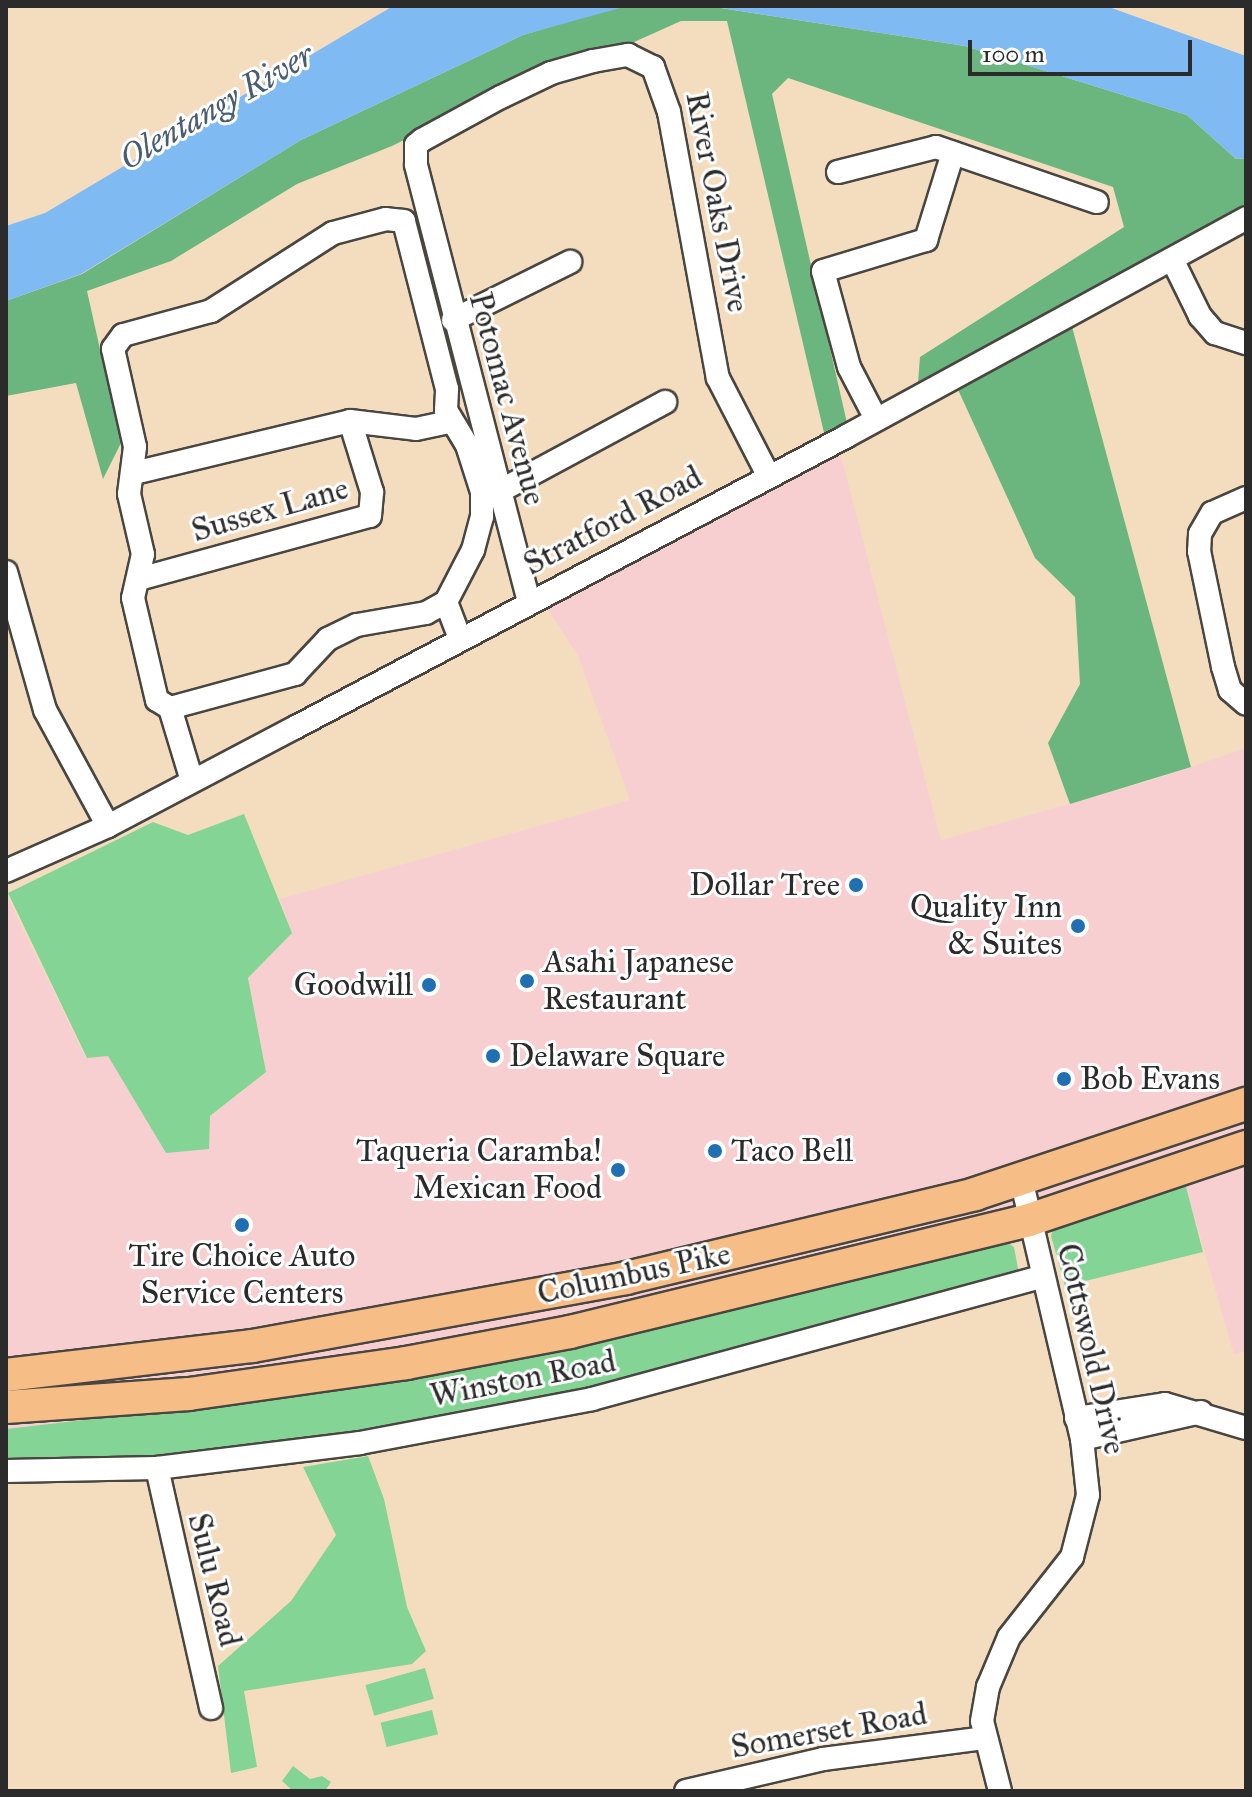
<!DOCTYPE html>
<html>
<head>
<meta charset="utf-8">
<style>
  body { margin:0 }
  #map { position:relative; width:1252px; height:1797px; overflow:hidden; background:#f4ddbf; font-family:"IM FELL Great Primer",serif }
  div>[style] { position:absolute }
  .built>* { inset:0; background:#f7cfd1 }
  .green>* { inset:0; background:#83d495; transform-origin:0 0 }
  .forest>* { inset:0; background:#6ab67e }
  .water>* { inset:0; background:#80baf2 }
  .roads { filter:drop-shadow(2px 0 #494641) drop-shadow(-2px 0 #494641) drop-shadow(0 2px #494641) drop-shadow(0 -2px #494641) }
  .minor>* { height:22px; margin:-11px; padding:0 11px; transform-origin:11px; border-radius:11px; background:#fff }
  .highway>* { height:32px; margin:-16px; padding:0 16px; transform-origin:16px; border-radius:16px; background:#f6be86 }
  .dots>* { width:22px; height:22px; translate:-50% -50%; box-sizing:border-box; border:4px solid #fff; border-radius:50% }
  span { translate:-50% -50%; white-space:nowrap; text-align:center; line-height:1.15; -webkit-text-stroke:6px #fff; paint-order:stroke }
  .street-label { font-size:32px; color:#2b2b2b }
  .poi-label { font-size:32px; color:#2b2b2b }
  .right { translate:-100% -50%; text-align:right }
  .left { translate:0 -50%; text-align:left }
  .water-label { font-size:34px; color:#495d71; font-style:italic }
  .frame { position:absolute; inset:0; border:8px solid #2b2b2b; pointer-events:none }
  .scale { position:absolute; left:968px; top:40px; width:224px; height:36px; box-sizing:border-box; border:4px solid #2b2b2b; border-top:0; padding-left:10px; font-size:24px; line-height:28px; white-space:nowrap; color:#2b2b2b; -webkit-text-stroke:6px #fff; paint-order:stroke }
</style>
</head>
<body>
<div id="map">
  <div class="built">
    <i style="clip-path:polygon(839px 448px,941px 840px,1150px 781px,1246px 748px,1246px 1351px,1234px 1355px,1185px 1183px,909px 1268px,671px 1325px,324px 1392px,6px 1429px,6px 894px,86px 1058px,108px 1056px,166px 1153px,266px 1071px,248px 978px,292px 933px,280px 899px,630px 800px,578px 656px,544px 603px)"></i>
  </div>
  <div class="green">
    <i style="clip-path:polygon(244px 814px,292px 933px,248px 978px,266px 1072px,210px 1116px,209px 1149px,166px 1153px,108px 1056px,87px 1058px,8px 893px,153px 822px,188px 835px)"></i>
    <i style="clip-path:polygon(1185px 1183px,1203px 1252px,1065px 1286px,1051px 1236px,1054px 1226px)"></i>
    <i style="clip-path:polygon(1005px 1241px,1014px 1247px,1019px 1274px,684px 1368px,360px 1434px,194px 1456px,6px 1465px,6px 1429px,324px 1392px,671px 1325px)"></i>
    <i style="clip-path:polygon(368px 1456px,384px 1499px,407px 1607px,426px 1651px,412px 1664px,244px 1691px,257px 1767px,231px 1773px,218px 1666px,291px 1601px,336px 1535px,303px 1467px)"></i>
    <i style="left:425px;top:1668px;width:32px;height:62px;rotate:74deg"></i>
    <i style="left:432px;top:1710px;width:25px;height:53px;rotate:76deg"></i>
    <i style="clip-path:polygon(293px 1766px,310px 1779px,322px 1776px,331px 1782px,325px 1791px,293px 1791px,282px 1781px)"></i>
  </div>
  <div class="forest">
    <i style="clip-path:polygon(708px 6px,965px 46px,1187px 115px,1236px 159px,1246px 158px,1246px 203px,1199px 236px,918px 383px,920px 357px,1124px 227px,1113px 187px,788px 78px,772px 94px,847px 423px,825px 437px,727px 21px,681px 21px,623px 47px,564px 60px,392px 146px,297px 184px,171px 261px,87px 291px,121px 443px,103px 479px,76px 383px,6px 396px,6px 301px,82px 274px,301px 140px,523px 35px,617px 7px)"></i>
    <i style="clip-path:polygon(1071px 323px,1191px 767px,1070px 804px,1048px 743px,1080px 684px,1075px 597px,1035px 558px,955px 383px)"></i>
  </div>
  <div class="water">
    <i style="clip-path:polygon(393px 6px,627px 6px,523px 35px,301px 140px,81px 274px,6px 301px,6px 226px,45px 213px)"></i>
    <i style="clip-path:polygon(708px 6px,1106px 6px,1246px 56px,1246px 158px,1236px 159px,1187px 115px,965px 46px)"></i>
  </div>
  <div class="roads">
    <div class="minor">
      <i style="left:838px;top:172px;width:101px;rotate:-14.3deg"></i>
      <i style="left:936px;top:147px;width:170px;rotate:18.9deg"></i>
      <i style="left:1172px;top:259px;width:64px;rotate:63.8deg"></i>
      <i style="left:1200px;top:316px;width:23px;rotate:49deg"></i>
      <i style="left:1215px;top:333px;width:33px;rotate:18deg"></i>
      <i style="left:453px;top:320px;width:131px;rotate:-26.4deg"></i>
      <i style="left:875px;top:417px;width:56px;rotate:-117.5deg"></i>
      <i style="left:849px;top:367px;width:99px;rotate:-105.2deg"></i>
      <i style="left:823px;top:271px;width:108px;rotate:-16.8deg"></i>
      <i style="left:926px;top:240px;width:91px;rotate:-72.8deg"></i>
      <i style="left:134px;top:473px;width:222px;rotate:-13.5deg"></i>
      <i style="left:350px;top:421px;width:66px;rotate:6.9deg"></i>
      <i style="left:416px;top:429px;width:35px;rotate:-12deg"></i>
      <i style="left:498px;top:492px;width:190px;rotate:-28.3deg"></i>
      <i style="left:1246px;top:498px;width:37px;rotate:156deg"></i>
      <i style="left:1212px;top:513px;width:24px;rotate:120deg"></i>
      <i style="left:1200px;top:534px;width:17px;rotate:93deg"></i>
      <i style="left:1199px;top:551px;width:118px;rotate:78.3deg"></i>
      <i style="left:1223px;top:667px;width:24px;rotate:73deg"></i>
      <i style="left:1230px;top:690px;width:21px;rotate:41deg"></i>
      <i style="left:6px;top:572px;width:143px;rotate:74.2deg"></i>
      <i style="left:45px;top:710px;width:132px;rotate:61.5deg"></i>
      <i style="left:139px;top:579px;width:239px;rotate:-15.3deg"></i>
      <i style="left:370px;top:516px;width:24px;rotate:-85deg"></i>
      <i style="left:372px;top:492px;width:74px;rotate:-107.2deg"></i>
      <i style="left:446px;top:602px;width:40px;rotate:69deg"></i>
      <i style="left:529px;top:602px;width:452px;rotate:-104.5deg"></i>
      <i style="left:416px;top:164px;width:19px;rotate:-90deg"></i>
      <i style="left:416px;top:145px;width:8px;rotate:-40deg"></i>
      <i style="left:422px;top:140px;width:90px;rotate:-28.6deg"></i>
      <i style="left:501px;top:97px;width:55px;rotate:-25.6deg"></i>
      <i style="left:551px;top:73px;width:44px;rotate:-15.9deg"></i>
      <i style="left:593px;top:61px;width:36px;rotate:-10deg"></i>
      <i style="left:628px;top:55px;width:28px;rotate:26deg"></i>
      <i style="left:653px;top:67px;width:48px;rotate:70.4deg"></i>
      <i style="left:669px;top:112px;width:270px;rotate:79.6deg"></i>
      <i style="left:718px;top:378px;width:109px;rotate:62.7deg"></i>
      <i style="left:170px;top:708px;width:130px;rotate:-15.2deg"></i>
      <i style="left:295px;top:674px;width:48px;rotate:-46.7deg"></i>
      <i style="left:328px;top:639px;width:32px;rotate:-26deg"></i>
      <i style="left:357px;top:625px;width:70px;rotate:-9.9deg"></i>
      <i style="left:426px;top:613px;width:23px;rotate:-29deg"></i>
      <i style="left:446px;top:602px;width:59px;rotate:-62.6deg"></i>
      <i style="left:473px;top:550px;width:34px;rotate:-75deg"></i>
      <i style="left:482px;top:517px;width:25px;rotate:-90deg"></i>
      <i style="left:482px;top:492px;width:49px;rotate:-107.7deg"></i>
      <i style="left:467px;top:445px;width:41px;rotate:-121deg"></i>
      <i style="left:446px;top:410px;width:21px;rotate:-87deg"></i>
      <i style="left:447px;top:389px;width:173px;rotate:-104.4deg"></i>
      <i style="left:404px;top:221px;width:18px;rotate:-174deg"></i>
      <i style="left:386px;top:219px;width:55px;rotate:165.2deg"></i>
      <i style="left:333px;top:233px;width:145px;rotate:147.4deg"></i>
      <i style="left:211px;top:311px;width:91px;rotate:164.7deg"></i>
      <i style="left:123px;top:335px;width:17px;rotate:126deg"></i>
      <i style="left:113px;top:349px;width:100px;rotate:77.3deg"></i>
      <i style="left:135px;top:447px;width:47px;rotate:97.3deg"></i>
      <i style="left:129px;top:494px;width:62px;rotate:76.9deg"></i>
      <i style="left:143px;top:554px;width:45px;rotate:102.8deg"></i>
      <i style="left:133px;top:598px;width:105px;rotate:76.8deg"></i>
      <i style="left:157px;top:700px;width:15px;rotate:32deg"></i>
      <i style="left:170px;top:708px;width:76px;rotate:73.2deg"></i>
      <i style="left:6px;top:871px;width:111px;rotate:-23.8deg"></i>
      <i style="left:108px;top:826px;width:212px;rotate:-27.8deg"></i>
      <i style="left:296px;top:727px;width:621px;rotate:-27.84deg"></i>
      <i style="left:845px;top:437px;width:457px;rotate:-28.6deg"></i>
      <i style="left:1076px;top:1418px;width:90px;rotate:-8.9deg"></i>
      <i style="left:1165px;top:1404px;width:84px;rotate:16.5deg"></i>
      <i style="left:1082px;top:1439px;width:122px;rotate:-12.8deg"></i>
      <i style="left:157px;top:1468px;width:246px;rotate:77.3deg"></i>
      <i style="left:6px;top:1471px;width:151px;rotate:-1.1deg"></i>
      <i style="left:157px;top:1468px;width:205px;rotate:-7deg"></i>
      <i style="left:360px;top:1443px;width:236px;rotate:-10.7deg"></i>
      <i style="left:592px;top:1399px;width:464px;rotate:-15.2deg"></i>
      <i style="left:686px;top:1791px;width:141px;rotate:-13.1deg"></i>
      <i style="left:823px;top:1759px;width:162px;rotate:-7.4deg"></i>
      <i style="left:1000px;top:1791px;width:72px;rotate:-104.4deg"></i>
      <i style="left:982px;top:1721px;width:35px;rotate:-80deg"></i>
      <i style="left:988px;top:1687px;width:54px;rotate:-67.2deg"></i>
      <i style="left:1009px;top:1637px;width:102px;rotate:-51.8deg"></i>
      <i style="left:1072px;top:1557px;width:64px;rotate:-75.5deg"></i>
      <i style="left:1088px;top:1495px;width:56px;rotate:-96.1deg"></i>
      <i style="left:1082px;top:1439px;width:268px;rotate:-103.2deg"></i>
    </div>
    <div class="highway">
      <i style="left:6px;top:1375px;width:249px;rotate:-6.7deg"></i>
      <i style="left:253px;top:1346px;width:379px;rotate:-10.3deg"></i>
      <i style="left:626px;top:1278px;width:359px;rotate:-13.5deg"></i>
      <i style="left:975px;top:1194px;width:286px;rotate:-18.4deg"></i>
      <i style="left:6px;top:1407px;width:183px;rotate:-4.1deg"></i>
      <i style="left:189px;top:1394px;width:219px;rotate:-8.1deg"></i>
      <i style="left:406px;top:1363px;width:167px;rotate:-10.7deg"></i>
      <i style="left:570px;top:1332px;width:472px;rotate:-13.7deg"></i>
      <i style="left:1029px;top:1220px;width:229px;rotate:-18.6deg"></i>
    </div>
  </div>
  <div class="dots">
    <i style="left:856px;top:885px;background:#1f6fb2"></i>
    <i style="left:1078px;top:926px;background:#1f6fb2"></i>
    <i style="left:527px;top:981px;background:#1f6fb2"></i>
    <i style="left:429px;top:985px;background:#1f6fb2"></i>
    <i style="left:493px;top:1056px;background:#1f6fb2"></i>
    <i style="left:1064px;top:1079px;background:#1f6fb2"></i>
    <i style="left:715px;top:1151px;background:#1f6fb2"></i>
    <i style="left:618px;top:1170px;background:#1f6fb2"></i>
    <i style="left:242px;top:1225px;background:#1f6fb2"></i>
  </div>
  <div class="street-label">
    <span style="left:717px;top:202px;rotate:79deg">River Oaks Drive</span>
    <span style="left:507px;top:399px;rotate:75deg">Potomac Avenue</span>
    <span style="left:270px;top:510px;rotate:-16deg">Sussex Lane</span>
    <span style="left:613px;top:521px;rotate:-28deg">Stratford Road</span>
    <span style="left:634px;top:1274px;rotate:-12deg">Columbus Pike</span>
    <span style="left:1091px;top:1349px;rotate:77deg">Cottswold Drive</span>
    <span style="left:523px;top:1379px;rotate:-11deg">Winston Road</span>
    <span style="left:214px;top:1580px;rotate:76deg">Sulu Road</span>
    <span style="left:829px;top:1731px;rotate:-10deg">Somerset Road</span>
  </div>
  <div class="poi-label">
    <span class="right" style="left:840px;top:885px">Dollar Tree</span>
    <span class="right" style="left:1062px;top:926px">Quality Inn<br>&amp; Suites</span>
    <span class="left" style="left:543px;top:981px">Asahi Japanese<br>Restaurant</span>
    <span class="right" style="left:413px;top:985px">Goodwill</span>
    <span class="left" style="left:509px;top:1056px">Delaware Square</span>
    <span class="left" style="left:1080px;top:1079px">Bob Evans</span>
    <span class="left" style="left:731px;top:1151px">Taco Bell</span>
    <span class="right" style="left:602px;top:1170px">Taqueria Caramba!<br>Mexican Food</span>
    <span style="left:242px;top:1275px">Tire Choice Auto<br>Service Centers</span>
  </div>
  <div class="water-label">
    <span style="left:216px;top:106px;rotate:-30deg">Olentangy River</span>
  </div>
  <div class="frame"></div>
  <div class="scale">100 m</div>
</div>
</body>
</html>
